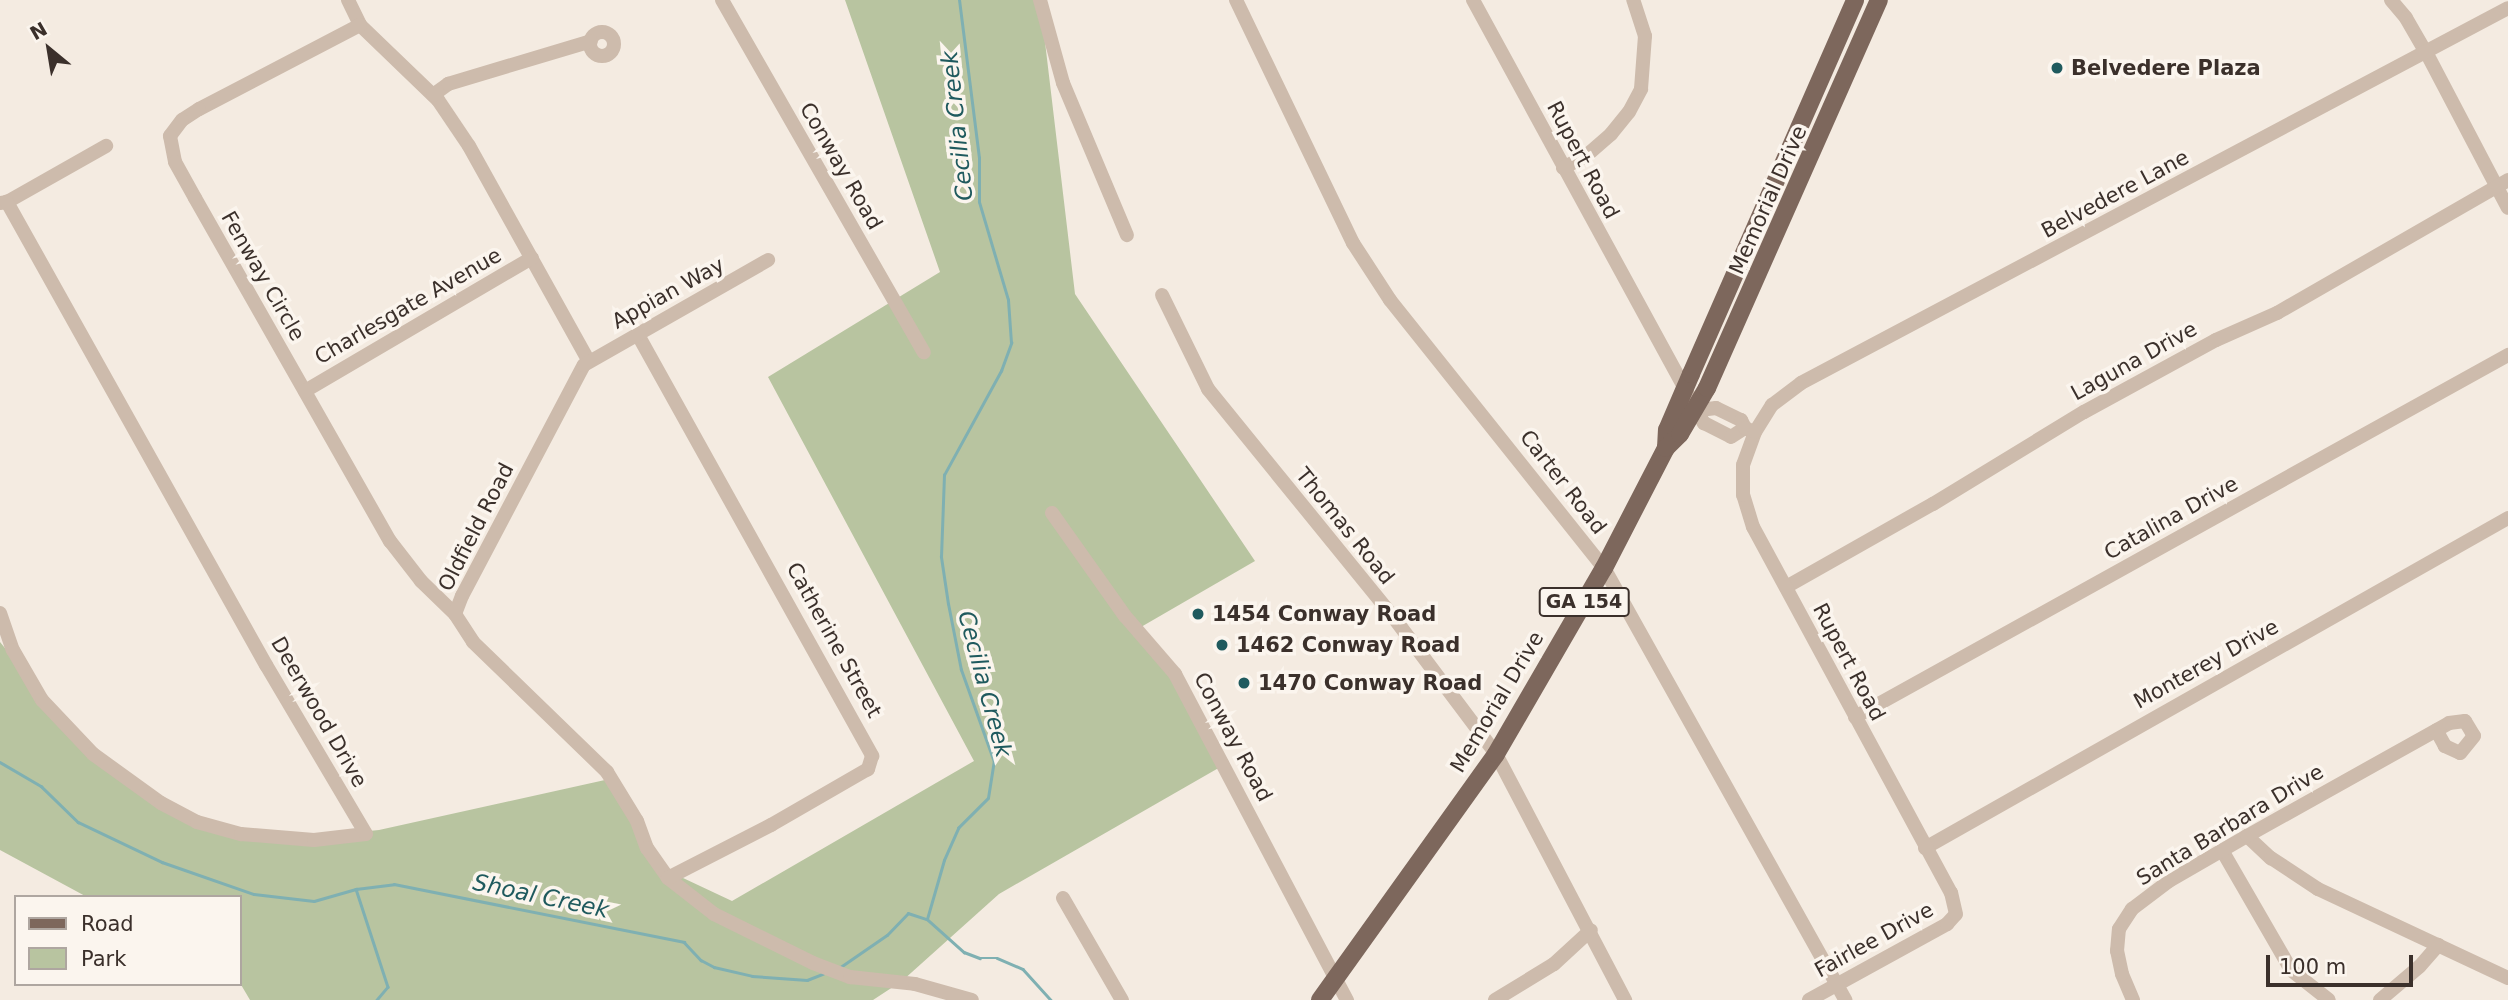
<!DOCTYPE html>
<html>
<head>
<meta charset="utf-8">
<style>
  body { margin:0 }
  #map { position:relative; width:2508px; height:1000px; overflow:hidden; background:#f4ebe1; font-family:"DejaVu Sans",sans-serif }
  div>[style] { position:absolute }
  .green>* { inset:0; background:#b8c4a0 }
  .stream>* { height:2.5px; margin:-1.25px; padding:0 1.25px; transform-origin:1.25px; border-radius:1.25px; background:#7fb0b2 }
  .minor>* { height:14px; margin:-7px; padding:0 7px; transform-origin:7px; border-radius:7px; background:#cdbbac }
  .minor>.ring { margin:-7px; padding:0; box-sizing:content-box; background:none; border:14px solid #cdbbac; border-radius:50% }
  .major>* { height:18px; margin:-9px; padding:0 9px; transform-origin:9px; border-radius:9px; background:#7d675c }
  .dots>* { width:19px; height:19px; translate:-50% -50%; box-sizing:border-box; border:4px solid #fbf5ee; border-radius:50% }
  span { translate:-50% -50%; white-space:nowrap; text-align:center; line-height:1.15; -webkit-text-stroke:7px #fbf5ee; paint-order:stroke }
  .shield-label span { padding:2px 5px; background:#fbf5ee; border:2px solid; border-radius:5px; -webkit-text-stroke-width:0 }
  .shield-label { font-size:19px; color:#3b302b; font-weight:700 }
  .poi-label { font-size:21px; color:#3b302b; font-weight:700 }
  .left { translate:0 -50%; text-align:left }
  .street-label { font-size:21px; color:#3b302b }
  .water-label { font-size:23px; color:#1f5a5e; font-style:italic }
  .legend { position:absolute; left:14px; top:895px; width:228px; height:91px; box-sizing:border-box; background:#fbf5ee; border:2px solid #aea6a0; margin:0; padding:9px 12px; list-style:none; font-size:21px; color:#3b302b }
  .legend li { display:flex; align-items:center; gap:14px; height:35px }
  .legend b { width:35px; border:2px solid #aea6a0 }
  .north { position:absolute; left:14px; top:14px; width:70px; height:70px; -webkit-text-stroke:5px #fbf5ee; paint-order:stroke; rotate:330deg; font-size:19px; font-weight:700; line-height:28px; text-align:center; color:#3b302b }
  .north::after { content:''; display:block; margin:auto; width:24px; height:32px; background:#3b302b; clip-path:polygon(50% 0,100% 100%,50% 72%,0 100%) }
  .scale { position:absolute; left:2266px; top:955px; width:147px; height:32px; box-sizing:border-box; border:4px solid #3b302b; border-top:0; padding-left:9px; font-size:21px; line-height:24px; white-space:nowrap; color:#3b302b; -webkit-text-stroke:5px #fbf5ee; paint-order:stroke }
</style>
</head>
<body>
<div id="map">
  <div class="green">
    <i style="clip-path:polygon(845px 0,1040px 0,1075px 294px,1255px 561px,1141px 627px,1229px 762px,999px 894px,902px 981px,873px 1000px,250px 1000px,240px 983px,240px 897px,87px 897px,0 850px,0 642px,90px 753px,193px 821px,289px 839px,379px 830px,614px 778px,666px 870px,732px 901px,974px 761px,768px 377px,940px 272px)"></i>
  </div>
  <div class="stream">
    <i style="left:0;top:762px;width:48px;rotate:30.3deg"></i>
    <i style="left:41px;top:786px;width:52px;rotate:44.2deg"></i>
    <i style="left:78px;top:822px;width:93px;rotate:25.5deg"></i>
    <i style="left:162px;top:862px;width:97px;rotate:19.2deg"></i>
    <i style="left:254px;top:894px;width:60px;rotate:6.7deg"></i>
    <i style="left:314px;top:901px;width:44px;rotate:-15.9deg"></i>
    <i style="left:356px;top:889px;width:38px;rotate:-7deg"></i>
    <i style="left:394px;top:884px;width:296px;rotate:11.3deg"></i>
    <i style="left:684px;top:942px;width:25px;rotate:47deg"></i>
    <i style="left:701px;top:960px;width:15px;rotate:28deg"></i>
    <i style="left:714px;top:967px;width:39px;rotate:13deg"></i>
    <i style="left:752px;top:976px;width:55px;rotate:4.2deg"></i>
    <i style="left:807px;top:980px;width:17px;rotate:-21deg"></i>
    <i style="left:356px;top:889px;width:103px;rotate:71.9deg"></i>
    <i style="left:388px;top:987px;width:17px;rotate:130deg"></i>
    <i style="left:927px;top:919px;width:61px;rotate:-73.9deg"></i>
    <i style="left:944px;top:860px;width:35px;rotate:-66deg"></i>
    <i style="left:958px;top:828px;width:42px;rotate:-45deg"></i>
    <i style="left:988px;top:798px;width:36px;rotate:-81deg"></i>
    <i style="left:994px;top:762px;width:98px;rotate:-109.7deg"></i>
    <i style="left:961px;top:670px;width:67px;rotate:-101.1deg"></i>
    <i style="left:948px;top:604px;width:48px;rotate:-98.5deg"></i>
    <i style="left:941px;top:557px;width:82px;rotate:-87.9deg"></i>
    <i style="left:944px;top:475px;width:119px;rotate:-61.3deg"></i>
    <i style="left:1001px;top:371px;width:30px;rotate:-70deg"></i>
    <i style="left:1011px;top:343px;width:43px;rotate:-94deg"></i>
    <i style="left:1008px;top:300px;width:102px;rotate:-106.5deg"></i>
    <i style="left:979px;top:202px;width:44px;rotate:-90deg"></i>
    <i style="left:979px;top:158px;width:159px;rotate:-97.2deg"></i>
    <i style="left:839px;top:968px;width:58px;rotate:-34.5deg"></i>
    <i style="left:887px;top:935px;width:30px;rotate:-46deg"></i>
    <i style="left:908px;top:913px;width:20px;rotate:18deg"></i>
    <i style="left:927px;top:919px;width:50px;rotate:41.7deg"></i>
    <i style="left:964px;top:952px;width:17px;rotate:21deg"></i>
    <i style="left:980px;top:958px;width:17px"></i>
    <i style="left:997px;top:958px;width:28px;rotate:23deg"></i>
    <i style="left:1023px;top:969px;width:42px;rotate:47.9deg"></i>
  </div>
  <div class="minor">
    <i style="left:348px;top:0;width:28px;rotate:64deg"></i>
    <i style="left:360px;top:25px;width:108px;rotate:43.9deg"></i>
    <i style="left:438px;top:100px;width:55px;rotate:56deg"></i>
    <i style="left:469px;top:146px;width:245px;rotate:60.9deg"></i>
    <i style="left:722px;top:0;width:406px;rotate:60.2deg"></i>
    <i style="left:1040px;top:0;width:86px;rotate:74.5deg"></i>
    <i style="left:1063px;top:83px;width:165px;rotate:67.2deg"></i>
    <i style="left:1236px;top:0;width:270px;rotate:64.3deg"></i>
    <i style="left:1353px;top:243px;width:68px;rotate:57deg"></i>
    <i style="left:1390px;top:300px;width:343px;rotate:51.4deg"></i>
    <i style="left:1604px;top:568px;width:495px;rotate:60.8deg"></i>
    <i style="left:1473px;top:0;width:482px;rotate:61.4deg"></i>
    <i style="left:1704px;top:423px;width:30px;rotate:27deg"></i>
    <i style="left:1731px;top:437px;width:17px;rotate:-33deg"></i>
    <i style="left:2391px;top:0;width:23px;rotate:50deg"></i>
    <i style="left:2406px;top:18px;width:39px;rotate:60deg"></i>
    <i style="left:2426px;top:52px;width:176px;rotate:62.3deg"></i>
    <i style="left:360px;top:25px;width:182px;rotate:152.4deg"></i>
    <i style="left:199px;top:109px;width:20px;rotate:147deg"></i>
    <i style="left:182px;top:120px;width:20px;rotate:127deg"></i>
    <i style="left:170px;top:136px;width:26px;rotate:79deg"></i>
    <i style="left:175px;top:162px;width:41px;rotate:60.9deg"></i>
    <i style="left:195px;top:198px;width:395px;rotate:60.4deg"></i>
    <i style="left:390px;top:541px;width:51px;rotate:52.2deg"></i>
    <i style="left:421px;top:581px;width:47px;rotate:44.1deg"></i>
    <i style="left:455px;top:614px;width:33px;rotate:57deg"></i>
    <i style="left:473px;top:642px;width:187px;rotate:44.1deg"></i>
    <i style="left:607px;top:772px;width:57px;rotate:58.5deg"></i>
    <i style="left:637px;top:821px;width:29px;rotate:70deg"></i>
    <i style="left:647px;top:848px;width:37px;rotate:55deg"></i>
    <i style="left:668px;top:878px;width:58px;rotate:38deg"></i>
    <i style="left:714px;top:914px;width:110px;rotate:26.3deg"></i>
    <i style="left:813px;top:963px;width:40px;rotate:21deg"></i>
    <i style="left:850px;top:977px;width:65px;rotate:6.1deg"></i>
    <i style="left:915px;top:984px;width:59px;rotate:15.7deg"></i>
    <i class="ring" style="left:590px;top:32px;width:10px;height:10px"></i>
    <i style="left:433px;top:95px;width:19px;rotate:-36deg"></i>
    <i style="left:448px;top:84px;width:149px;rotate:-16.7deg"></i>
    <i style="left:1563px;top:168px;width:27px;rotate:-28deg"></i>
    <i style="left:1587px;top:155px;width:32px;rotate:-41deg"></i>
    <i style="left:1611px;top:134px;width:28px;rotate:-51deg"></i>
    <i style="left:1629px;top:112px;width:26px;rotate:-62deg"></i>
    <i style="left:1641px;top:89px;width:53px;rotate:-85.7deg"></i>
    <i style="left:1645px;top:36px;width:38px;rotate:-108deg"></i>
    <i style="left:0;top:203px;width:7px;rotate:-8deg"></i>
    <i style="left:7px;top:202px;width:114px;rotate:-29.5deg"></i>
    <i style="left:1162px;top:295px;width:105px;rotate:63.9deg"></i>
    <i style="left:1208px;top:389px;width:295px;rotate:50.9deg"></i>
    <i style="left:1394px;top:618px;width:170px;rotate:53.1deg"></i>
    <i style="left:1496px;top:754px;width:278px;rotate:62.3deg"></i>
    <i style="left:638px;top:335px;width:482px;rotate:60.9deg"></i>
    <i style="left:872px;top:756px;width:14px;rotate:107deg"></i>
    <i style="left:868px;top:769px;width:112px;rotate:150deg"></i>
    <i style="left:771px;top:825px;width:116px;rotate:152.8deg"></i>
    <i style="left:305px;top:391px;width:263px;rotate:-30.4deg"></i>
    <i style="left:1700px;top:410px;width:16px;rotate:-7deg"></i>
    <i style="left:1716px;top:408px;width:28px;rotate:26deg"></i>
    <i style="left:1741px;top:420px;width:9px;rotate:63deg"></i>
    <i style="left:1745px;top:428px;width:10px;rotate:24deg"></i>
    <i style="left:1052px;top:513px;width:126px;rotate:54.7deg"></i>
    <i style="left:1125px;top:616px;width:77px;rotate:49.2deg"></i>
    <i style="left:1175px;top:674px;width:369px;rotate:62.2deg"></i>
    <i style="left:1786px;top:587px;width:169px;rotate:-29.5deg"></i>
    <i style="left:1933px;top:504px;width:177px;rotate:-31.4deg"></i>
    <i style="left:2084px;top:412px;width:150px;rotate:-28.6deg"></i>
    <i style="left:2216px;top:340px;width:67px;rotate:-23.9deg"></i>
    <i style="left:2277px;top:313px;width:267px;rotate:-29.9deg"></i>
    <i style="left:0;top:613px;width:39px;rotate:71deg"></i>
    <i style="left:13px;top:650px;width:58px;rotate:59.9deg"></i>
    <i style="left:42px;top:700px;width:74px;rotate:46.6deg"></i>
    <i style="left:93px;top:754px;width:84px;rotate:35.8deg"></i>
    <i style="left:161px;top:803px;width:41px;rotate:27.8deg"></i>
    <i style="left:197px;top:822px;width:46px;rotate:15.3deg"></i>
    <i style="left:241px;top:834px;width:73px;rotate:4.7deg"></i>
    <i style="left:314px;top:840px;width:52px;rotate:-6.6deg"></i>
    <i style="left:366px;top:834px;width:196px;rotate:-120.6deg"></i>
    <i style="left:266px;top:665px;width:531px;rotate:-119.22deg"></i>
    <i style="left:455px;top:614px;width:19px;rotate:-69deg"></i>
    <i style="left:462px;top:596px;width:261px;rotate:-62.2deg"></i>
    <i style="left:584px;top:365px;width:212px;rotate:-29.7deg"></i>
    <i style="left:1855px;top:717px;width:747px;rotate:-29deg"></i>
    <i style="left:2247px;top:836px;width:33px;rotate:43deg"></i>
    <i style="left:2271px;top:858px;width:56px;rotate:33.4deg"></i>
    <i style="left:2318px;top:889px;width:210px;rotate:25.1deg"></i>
    <i style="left:1925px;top:848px;width:670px;rotate:-29.51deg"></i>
    <i style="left:2223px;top:852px;width:136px;rotate:60deg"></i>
    <i style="left:2291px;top:970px;width:48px;rotate:38.3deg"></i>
    <i style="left:1063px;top:898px;width:118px;rotate:60deg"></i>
    <i style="left:1495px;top:1000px;width:69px;rotate:-31.4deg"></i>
    <i style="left:1554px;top:964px;width:50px;rotate:-42.6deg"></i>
    <i style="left:1809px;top:1000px;width:158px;rotate:-28.8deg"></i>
    <i style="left:1947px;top:924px;width:13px;rotate:-48deg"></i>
    <i style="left:1956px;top:914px;width:22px;rotate:-103deg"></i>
    <i style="left:1951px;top:893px;width:416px;rotate:-118.4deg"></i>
    <i style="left:1753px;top:527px;width:34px;rotate:-107deg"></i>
    <i style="left:1743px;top:495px;width:30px;rotate:-90deg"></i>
    <i style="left:1743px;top:465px;width:35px;rotate:-70deg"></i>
    <i style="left:1755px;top:432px;width:32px;rotate:-58deg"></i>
    <i style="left:1772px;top:405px;width:36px;rotate:-37deg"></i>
    <i style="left:1801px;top:383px;width:800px;rotate:-27.94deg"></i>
    <i style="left:2133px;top:1000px;width:28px;rotate:-113deg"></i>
    <i style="left:2122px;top:974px;width:24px;rotate:-102deg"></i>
    <i style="left:2117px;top:951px;width:22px;rotate:-85deg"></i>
    <i style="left:2119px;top:929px;width:24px;rotate:-57deg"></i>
    <i style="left:2132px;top:909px;width:46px;rotate:-37.1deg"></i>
    <i style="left:2169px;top:881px;width:90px;rotate:-30deg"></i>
    <i style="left:2247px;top:836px;width:231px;rotate:-29.2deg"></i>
    <i style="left:2449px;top:723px;width:16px;rotate:-7deg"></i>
    <i style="left:2465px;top:721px;width:17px;rotate:59deg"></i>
    <i style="left:2474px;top:736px;width:22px;rotate:129deg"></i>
    <i style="left:2460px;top:753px;width:17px;rotate:-155deg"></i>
    <i style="left:2445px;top:746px;width:18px;rotate:-119deg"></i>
    <i style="left:2380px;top:1000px;width:52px;rotate:-40.4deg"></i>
    <i style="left:2420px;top:966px;width:28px;rotate:-49deg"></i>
  </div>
  <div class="major">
    <i style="left:1666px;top:448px;width:18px;rotate:-87deg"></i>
    <i style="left:1667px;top:430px;width:61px;rotate:-66.8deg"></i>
    <i style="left:1691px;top:374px;width:408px;rotate:-66.3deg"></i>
    <i style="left:1320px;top:1000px;width:302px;rotate:-54.4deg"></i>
    <i style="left:1496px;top:754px;width:215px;rotate:-59.9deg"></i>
    <i style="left:1604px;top:568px;width:135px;rotate:-62.7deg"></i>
    <i style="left:1666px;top:448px;width:20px;rotate:-45deg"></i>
    <i style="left:1680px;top:434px;width:53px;rotate:-59.6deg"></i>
    <i style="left:1707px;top:388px;width:424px;rotate:-66.1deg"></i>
  </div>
  <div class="dots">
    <i style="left:2057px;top:68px;background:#1f5a5e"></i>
    <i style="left:1198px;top:614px;background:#1f5a5e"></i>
    <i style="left:1222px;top:645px;background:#1f5a5e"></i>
    <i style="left:1244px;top:683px;background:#1f5a5e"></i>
  </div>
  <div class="shield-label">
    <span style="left:1584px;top:602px">GA 154</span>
  </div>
  <div class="poi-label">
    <span class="left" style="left:2071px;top:68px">Belvedere Plaza</span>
    <span class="left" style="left:1212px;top:614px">1454 Conway Road</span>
    <span class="left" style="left:1236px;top:645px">1462 Conway Road</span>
    <span class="left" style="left:1258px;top:683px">1470 Conway Road</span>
  </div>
  <div class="street-label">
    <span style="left:1583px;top:160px;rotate:62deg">Rupert Road</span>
    <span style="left:841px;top:166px;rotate:60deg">Conway Road</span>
    <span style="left:2115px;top:194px;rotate:-28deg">Belvedere Lane</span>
    <span style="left:1768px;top:200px;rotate:-66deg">Memorial Drive</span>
    <span style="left:263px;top:276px;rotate:60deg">Fenway Circle</span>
    <span style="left:668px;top:293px;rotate:-29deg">Appian Way</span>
    <span style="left:408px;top:306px;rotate:-30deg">Charlesgate Avenue</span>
    <span style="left:2134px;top:361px;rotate:-29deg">Laguna Drive</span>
    <span style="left:1563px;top:482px;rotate:52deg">Carter Road</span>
    <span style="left:2171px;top:518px;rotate:-29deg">Catalina Drive</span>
    <span style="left:1345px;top:526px;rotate:51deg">Thomas Road</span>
    <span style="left:476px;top:527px;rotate:-63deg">Oldfield Road</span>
    <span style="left:834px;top:640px;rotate:61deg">Catherine Street</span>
    <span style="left:1849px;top:662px;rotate:62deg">Rupert Road</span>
    <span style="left:2206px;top:664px;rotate:-29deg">Monterey Drive</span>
    <span style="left:1497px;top:702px;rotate:-59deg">Memorial Drive</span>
    <span style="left:319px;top:712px;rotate:60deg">Deerwood Drive</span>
    <span style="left:1233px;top:737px;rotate:62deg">Conway Road</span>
    <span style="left:2230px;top:825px;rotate:-31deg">Santa Barbara Drive</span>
    <span style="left:1874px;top:940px;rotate:-29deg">Fairlee Drive</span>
  </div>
  <div class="water-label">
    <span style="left:957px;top:126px;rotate:-96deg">Cecilia Creek</span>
    <span style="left:985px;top:684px;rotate:75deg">Cecilia Creek</span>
    <span style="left:541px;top:896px;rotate:12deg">Shoal Creek</span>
  </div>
  <ul class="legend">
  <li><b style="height:9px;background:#7d675c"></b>Road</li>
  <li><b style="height:19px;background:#b8c4a0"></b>Park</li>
  </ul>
  <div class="north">N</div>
  <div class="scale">100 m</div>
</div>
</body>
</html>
